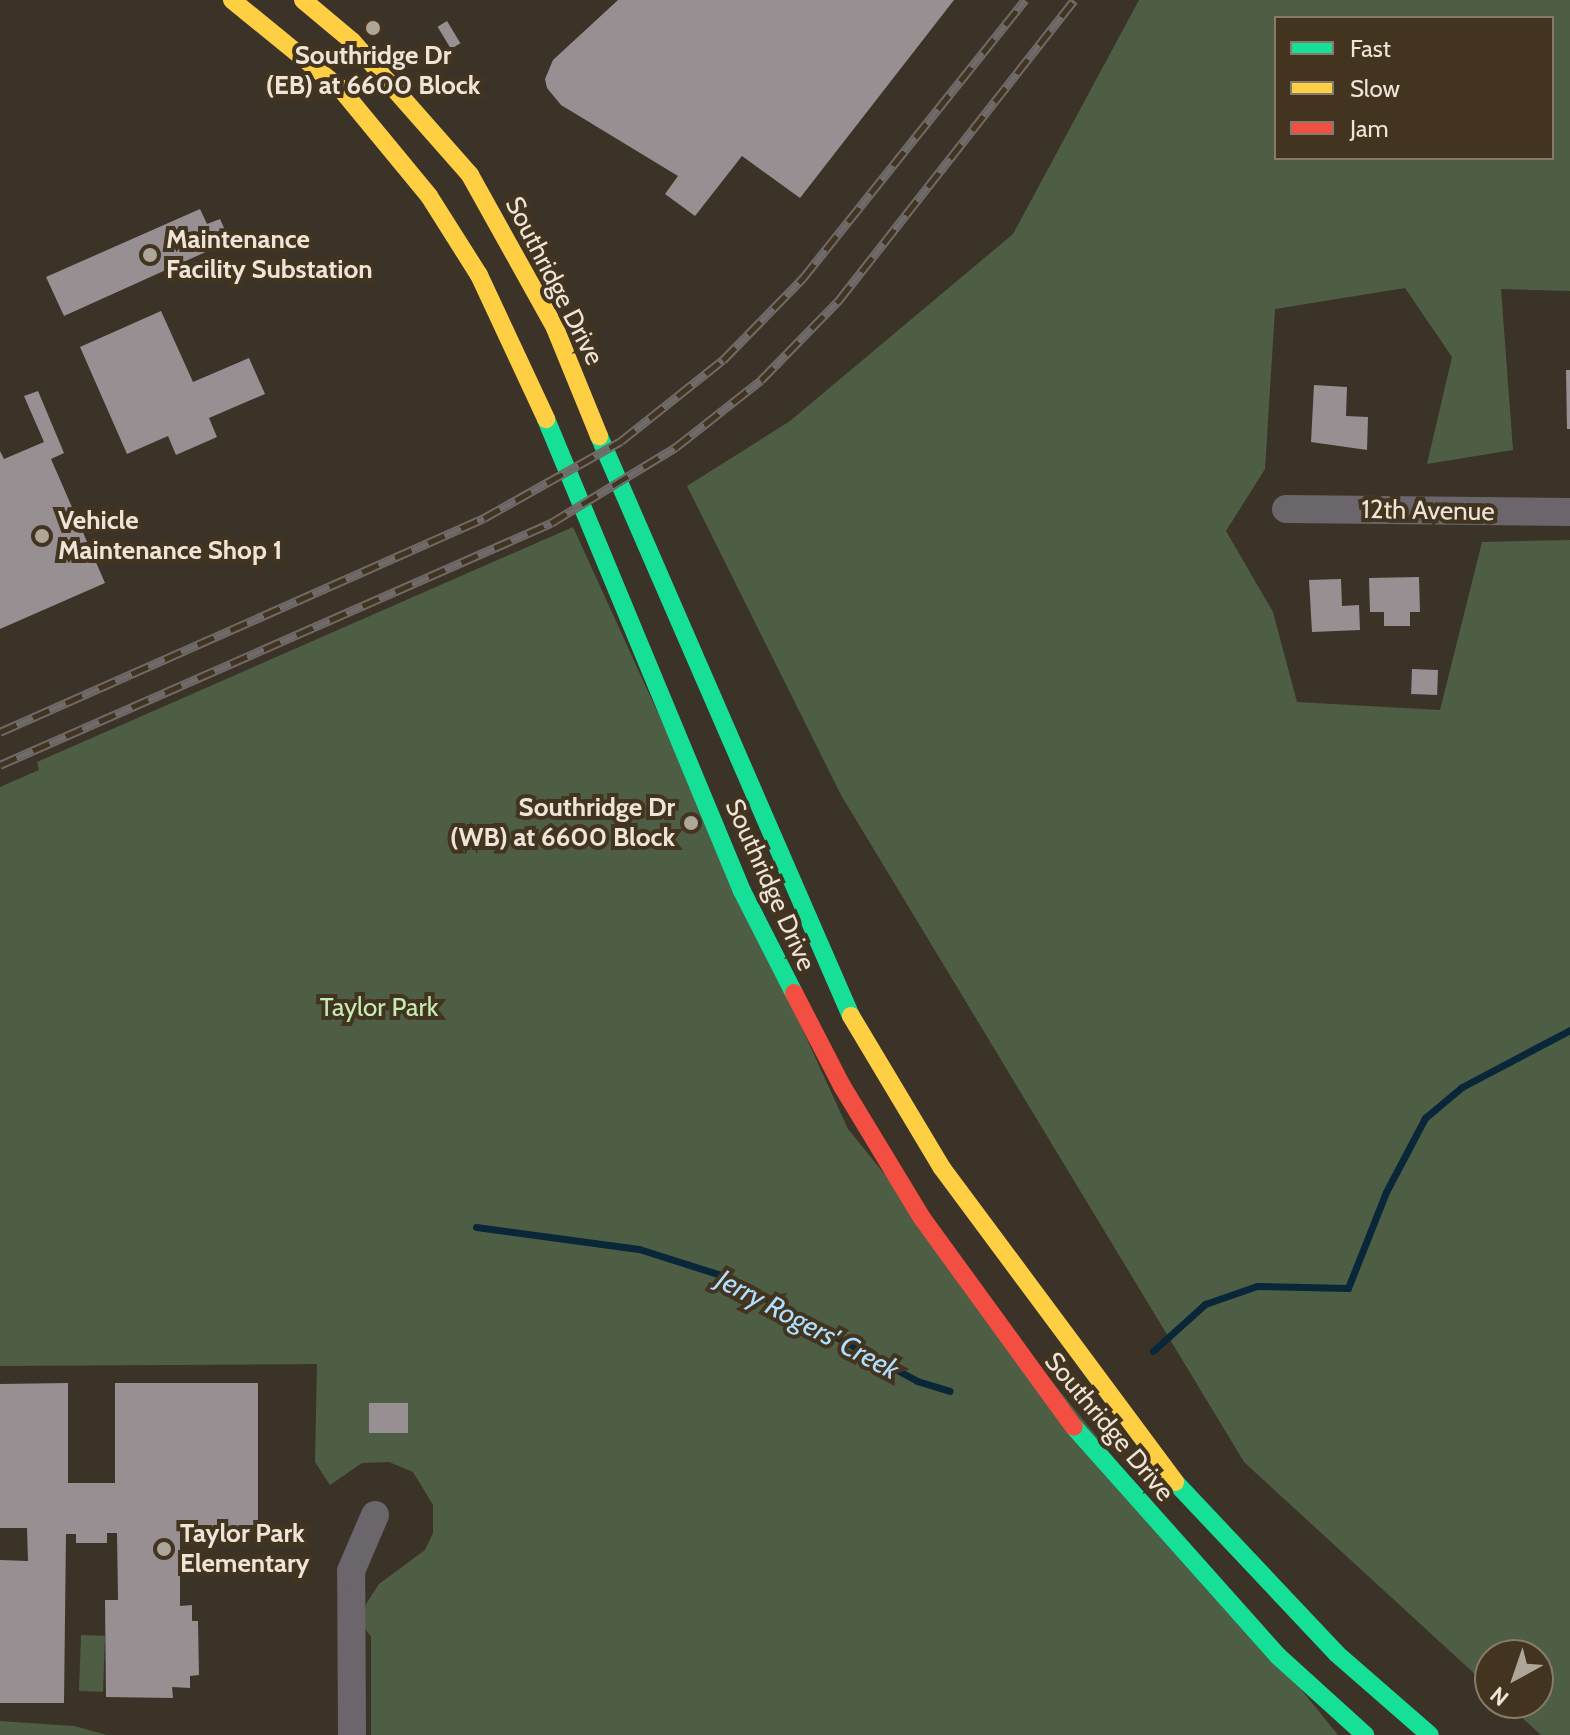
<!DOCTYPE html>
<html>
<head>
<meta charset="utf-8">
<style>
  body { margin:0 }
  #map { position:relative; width:1570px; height:1735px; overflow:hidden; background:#3b3328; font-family:Cabin,sans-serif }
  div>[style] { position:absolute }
  .green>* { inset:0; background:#4d5e45; transform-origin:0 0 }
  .stream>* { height:7px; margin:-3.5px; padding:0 3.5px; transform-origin:3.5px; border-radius:3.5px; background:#092738 }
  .building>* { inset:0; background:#978f91; transform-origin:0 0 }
  .street>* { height:28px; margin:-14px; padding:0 14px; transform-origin:14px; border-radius:14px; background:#6b656c }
  .fast>* { height:18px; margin:-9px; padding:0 9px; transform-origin:9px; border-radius:9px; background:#16e098 }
  .slow>* { height:18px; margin:-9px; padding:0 9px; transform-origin:9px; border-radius:9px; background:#ffcf43 }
  .jam>* { height:18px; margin:-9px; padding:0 9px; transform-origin:9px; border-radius:9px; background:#f24e42 }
  .rail>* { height:9px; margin-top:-4.5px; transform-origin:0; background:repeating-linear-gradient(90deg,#433420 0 18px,#706a69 0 36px); box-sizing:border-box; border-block:2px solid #706a69 }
  .dots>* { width:22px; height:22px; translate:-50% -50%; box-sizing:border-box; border:4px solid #433420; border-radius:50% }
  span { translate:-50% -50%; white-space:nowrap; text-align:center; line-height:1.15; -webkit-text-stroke:8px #433420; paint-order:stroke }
  .poi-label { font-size:26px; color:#eee4d8; font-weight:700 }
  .left { translate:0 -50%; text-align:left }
  .right { translate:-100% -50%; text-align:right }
  .street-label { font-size:26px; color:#eee4d8 }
  .park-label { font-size:26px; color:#c4ecb6 }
  .water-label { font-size:28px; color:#afdeff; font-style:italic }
  .legend { position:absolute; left:1274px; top:16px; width:280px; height:144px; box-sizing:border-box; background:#433420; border:2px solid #877a6a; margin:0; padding:10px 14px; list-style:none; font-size:24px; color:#eee4d8 }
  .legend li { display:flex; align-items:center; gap:16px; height:40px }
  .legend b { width:40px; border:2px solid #877a6a }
  .north { position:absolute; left:1474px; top:1639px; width:80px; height:80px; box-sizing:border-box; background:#433420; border:2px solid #877a6a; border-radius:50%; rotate:220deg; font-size:22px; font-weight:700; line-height:32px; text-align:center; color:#eee4d8 }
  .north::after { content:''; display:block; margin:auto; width:28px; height:36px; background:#afa69a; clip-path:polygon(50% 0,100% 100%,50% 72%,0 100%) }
</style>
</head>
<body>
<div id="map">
  <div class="green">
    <i style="clip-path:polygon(evenodd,1139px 0,1570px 0,1570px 291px,1501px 289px,1513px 450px,1427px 464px,1452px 357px,1405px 288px,1275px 309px,1265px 469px,1226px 531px,1273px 612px,1297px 702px,1440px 710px,1482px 542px,1570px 540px,1570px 1735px,1541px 1735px,1506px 1703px,1538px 1703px,1538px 1655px,1490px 1655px,1490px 1688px,1244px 1462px,841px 795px,687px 486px,790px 421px,1013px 234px,1139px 0,1276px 18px,1552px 18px,1552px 158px,1276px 158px,1276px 18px)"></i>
    <i style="clip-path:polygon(573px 527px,848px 1129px,1338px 1735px,371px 1735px,371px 1637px,362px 1624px,366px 1604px,379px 1584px,425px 1550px,433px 1533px,433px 1505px,413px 1472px,389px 1462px,362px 1463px,330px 1485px,315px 1462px,317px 1364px,0 1366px,0 787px,39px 770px,37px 762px)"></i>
    <i style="left:81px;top:1635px;width:24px;height:56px;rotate:2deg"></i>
    <i style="clip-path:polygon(0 1721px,74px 1726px,107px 1735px,0 1735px)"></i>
  </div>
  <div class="stream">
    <i style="left:476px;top:1227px;width:164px;rotate:7.7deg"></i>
    <i style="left:639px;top:1249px;width:89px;rotate:17.6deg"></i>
    <i style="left:724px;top:1276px;width:220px;rotate:28.5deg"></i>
    <i style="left:917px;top:1381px;width:34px;rotate:17deg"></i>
    <i style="left:1153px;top:1351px;width:70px;rotate:-42.1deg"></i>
    <i style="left:1205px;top:1304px;width:55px;rotate:-19.1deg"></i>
    <i style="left:1257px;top:1286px;width:91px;rotate:1.3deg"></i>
    <i style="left:1348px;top:1288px;width:103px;rotate:-68.4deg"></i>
    <i style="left:1386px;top:1192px;width:84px;rotate:-62.2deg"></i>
    <i style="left:1425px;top:1118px;width:48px;rotate:-40deg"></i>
    <i style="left:1462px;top:1087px;width:122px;rotate:-27.8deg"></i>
  </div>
  <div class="building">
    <i style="clip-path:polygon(618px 0,954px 0,800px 198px,742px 156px,695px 216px,665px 194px,678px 176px,561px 105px,547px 88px,545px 79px,553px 60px)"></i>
    <i style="left:447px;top:21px;width:26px;height:11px;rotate:59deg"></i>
    <i style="clip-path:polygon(200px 209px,207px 224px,220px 219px,230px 241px,64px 316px,46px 277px)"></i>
    <i style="clip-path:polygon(161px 311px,193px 382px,249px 358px,265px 394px,209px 418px,217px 437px,176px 455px,168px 436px,127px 454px,80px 347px)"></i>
    <i style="clip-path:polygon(1566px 370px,1570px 370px,1570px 429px,1567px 429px)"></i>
    <i style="clip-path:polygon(1314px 385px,1347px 387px,1346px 416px,1368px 417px,1367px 450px,1311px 442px)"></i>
    <i style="clip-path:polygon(38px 391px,64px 453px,51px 459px,105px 583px,0 629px,0 451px,4px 459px,44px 442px,24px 396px)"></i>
    <i style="clip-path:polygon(1419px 577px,1420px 612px,1410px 612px,1410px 626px,1384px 626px,1384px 612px,1370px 612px,1369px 578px)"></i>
    <i style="clip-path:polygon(1341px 579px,1342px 606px,1359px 605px,1360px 630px,1312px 632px,1309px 580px)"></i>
    <i style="left:1412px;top:669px;width:26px;height:25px;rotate:2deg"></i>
    <i style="clip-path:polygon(68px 1383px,68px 1483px,115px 1483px,115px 1383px,258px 1383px,258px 1527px,180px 1527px,180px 1606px,192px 1605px,192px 1621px,198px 1621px,199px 1675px,190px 1676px,190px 1688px,172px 1687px,173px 1698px,106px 1697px,105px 1600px,118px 1600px,117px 1533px,107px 1533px,107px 1543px,76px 1543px,76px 1534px,66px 1534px,64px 1703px,0 1703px,0 1560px,28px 1561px,27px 1528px,0 1528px,0 1384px)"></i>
    <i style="left:369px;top:1403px;width:39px;height:30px"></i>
  </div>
  <div class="street">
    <i style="left:1286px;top:509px;width:284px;rotate:0.6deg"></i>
    <i style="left:352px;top:1735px;width:164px;rotate:-90.3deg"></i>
    <i style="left:351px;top:1571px;width:61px;rotate:-66.8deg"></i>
  </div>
  <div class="fast">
    <i style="left:546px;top:419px;width:511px;rotate:67.45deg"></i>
    <i style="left:742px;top:891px;width:114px;rotate:63deg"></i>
    <i style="left:599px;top:436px;width:632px;rotate:66.52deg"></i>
    <i style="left:1074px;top:1427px;width:307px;rotate:48.3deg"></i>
    <i style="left:1278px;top:1656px;width:118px;rotate:42.2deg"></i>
    <i style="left:1175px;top:1482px;width:236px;rotate:46.7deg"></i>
    <i style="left:1337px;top:1654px;width:123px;rotate:41.1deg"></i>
  </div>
  <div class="slow">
    <i style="left:232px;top:0;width:139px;rotate:39.2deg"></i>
    <i style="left:340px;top:88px;width:140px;rotate:50.5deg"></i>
    <i style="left:429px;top:196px;width:93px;rotate:57.7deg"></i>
    <i style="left:479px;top:275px;width:159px;rotate:65deg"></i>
    <i style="left:303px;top:0;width:64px;rotate:39.9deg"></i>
    <i style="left:352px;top:41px;width:179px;rotate:48.6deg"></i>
    <i style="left:470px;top:175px;width:175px;rotate:60.9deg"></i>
    <i style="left:555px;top:328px;width:117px;rotate:67.8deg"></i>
    <i style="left:851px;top:1016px;width:177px;rotate:59.1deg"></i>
    <i style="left:942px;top:1168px;width:391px;rotate:53.4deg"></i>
  </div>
  <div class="jam">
    <i style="left:794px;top:993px;width:105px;rotate:62.7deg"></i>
    <i style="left:842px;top:1086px;width:154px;rotate:58.8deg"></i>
    <i style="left:922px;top:1218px;width:258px;rotate:54deg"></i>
  </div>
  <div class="rail">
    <i style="left:0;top:732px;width:529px;rotate:-23.85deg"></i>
    <i style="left:484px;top:518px;width:157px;rotate:-29.3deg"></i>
    <i style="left:621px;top:441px;width:130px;rotate:-38.5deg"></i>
    <i style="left:723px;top:360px;width:115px;rotate:-45.7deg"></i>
    <i style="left:803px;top:278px;width:356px;rotate:-51.4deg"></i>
    <i style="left:0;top:765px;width:602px;rotate:-23.71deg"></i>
    <i style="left:551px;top:523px;width:146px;rotate:-31.3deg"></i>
    <i style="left:676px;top:447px;width:108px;rotate:-38.2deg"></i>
    <i style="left:761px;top:380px;width:112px;rotate:-45.7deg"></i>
    <i style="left:839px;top:300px;width:381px;rotate:-51.9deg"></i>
  </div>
  <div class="dots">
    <i style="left:373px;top:28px;background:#afa69a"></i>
    <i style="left:150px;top:255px;background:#afa69a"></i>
    <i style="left:42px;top:536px;background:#afa69a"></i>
    <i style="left:691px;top:823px;background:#afa69a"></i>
    <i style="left:164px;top:1549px;background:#afa69a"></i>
  </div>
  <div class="poi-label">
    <span style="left:373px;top:71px">Southridge Dr<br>(EB) at 6600 Block</span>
    <span class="left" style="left:166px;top:255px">Maintenance<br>Facility Substation</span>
    <span class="left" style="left:58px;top:536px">Vehicle<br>Maintenance Shop 1</span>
    <span class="right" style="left:675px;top:823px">Southridge Dr<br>(WB) at 6600 Block</span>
    <span class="left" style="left:180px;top:1549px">Taylor Park<br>Elementary</span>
  </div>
  <div class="street-label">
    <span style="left:554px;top:281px;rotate:63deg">Southridge Drive</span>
    <span style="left:1428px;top:511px;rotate:1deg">12th Avenue</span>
    <span style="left:770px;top:885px;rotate:66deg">Southridge Drive</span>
    <span style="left:1109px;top:1427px;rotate:50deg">Southridge Drive</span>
  </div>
  <div class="park-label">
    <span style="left:379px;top:1008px">Taylor Park</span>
  </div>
  <div class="water-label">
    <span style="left:808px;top:1324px;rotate:28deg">Jerry Rogers' Creek</span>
  </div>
  <ul class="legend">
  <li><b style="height:10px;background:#16e098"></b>Fast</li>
  <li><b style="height:10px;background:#ffcf43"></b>Slow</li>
  <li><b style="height:10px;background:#f24e42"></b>Jam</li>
  </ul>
  <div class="north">N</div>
</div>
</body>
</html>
